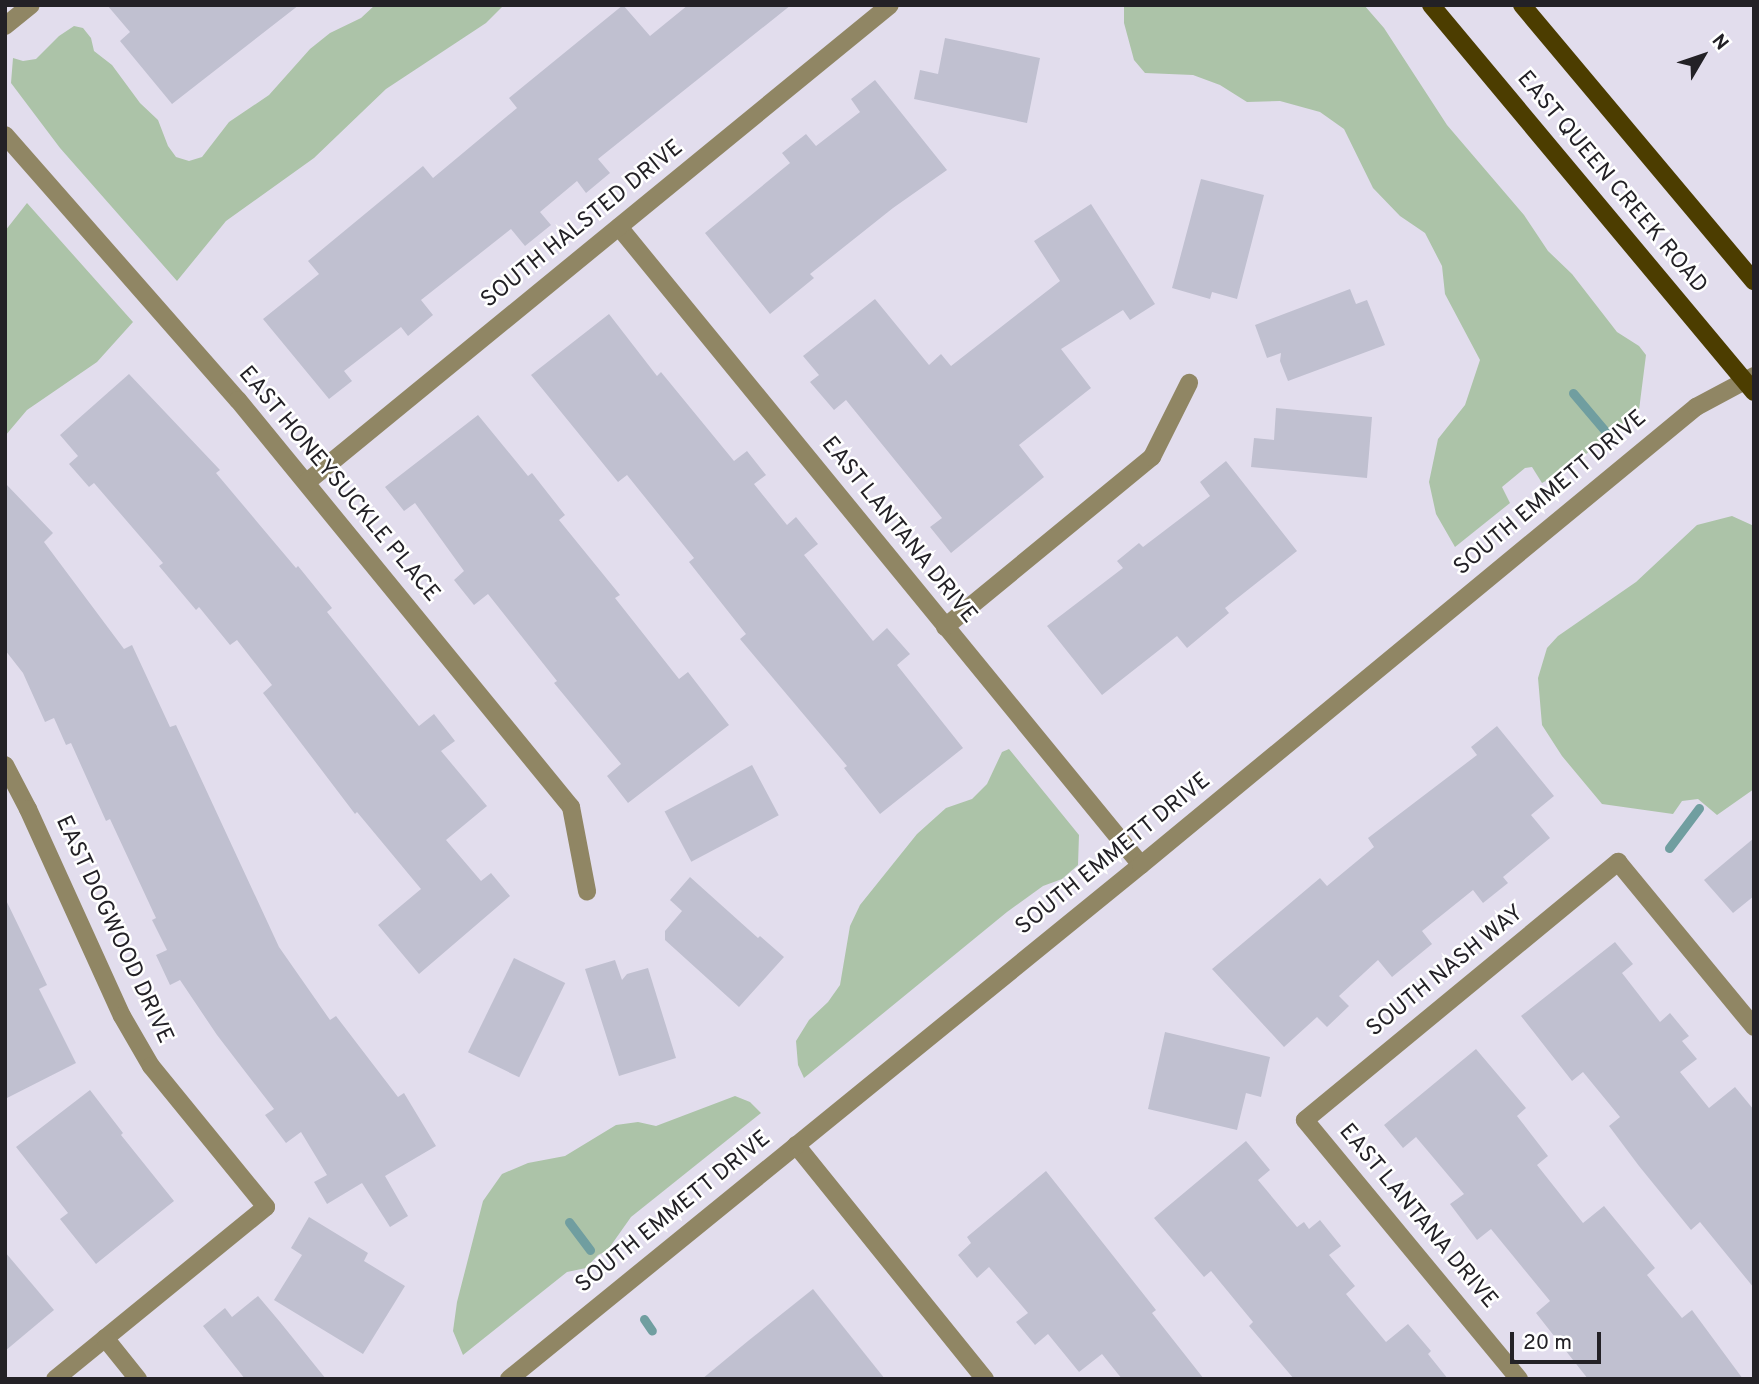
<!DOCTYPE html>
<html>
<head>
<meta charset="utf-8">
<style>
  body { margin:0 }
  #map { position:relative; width:1759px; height:1384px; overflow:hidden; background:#e2dded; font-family:Overpass,sans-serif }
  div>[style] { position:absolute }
  .green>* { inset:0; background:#acc3a8 }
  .stream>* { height:9px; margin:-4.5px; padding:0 4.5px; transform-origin:4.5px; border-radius:4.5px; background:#709ea0 }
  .building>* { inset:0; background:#c0c0d0; transform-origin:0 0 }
  .minor>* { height:18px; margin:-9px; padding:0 9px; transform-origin:9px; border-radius:9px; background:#908664 }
  .major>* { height:18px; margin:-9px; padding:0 9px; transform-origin:9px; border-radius:9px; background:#4c3d00 }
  span { translate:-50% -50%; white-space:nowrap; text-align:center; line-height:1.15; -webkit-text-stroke:5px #fff; paint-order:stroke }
  .street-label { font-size:23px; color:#232126 }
  .frame { position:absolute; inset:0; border:7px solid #232126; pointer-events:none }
  .north { position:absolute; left:1668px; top:21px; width:70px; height:70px; -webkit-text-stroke:5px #fff; paint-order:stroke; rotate:51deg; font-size:19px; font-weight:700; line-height:28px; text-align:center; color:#232126 }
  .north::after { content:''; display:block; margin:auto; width:24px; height:32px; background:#232126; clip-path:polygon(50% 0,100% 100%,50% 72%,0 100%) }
  .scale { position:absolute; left:1510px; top:1332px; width:91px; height:32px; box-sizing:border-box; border:4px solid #232126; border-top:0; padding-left:9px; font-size:21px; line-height:24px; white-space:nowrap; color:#232126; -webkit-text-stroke:5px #fff; paint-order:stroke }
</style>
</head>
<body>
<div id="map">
  <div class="green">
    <i style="clip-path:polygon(375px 5px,504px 5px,486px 23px,386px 89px,314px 158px,226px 221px,177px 281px,60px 148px,11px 83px,13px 58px,23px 61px,36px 59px,59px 36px,74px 26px,83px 28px,91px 38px,94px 51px,112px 65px,140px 103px,158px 120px,168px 146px,176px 157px,189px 161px,202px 157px,229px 122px,269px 95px,310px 49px,330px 33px,361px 18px)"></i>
    <i style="clip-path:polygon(1124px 5px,1364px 5px,1384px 28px,1447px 125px,1524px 215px,1548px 251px,1572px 274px,1617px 332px,1639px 346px,1646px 355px,1639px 410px,1568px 469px,1542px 483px,1532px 467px,1525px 468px,1502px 487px,1510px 503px,1455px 547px,1436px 514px,1429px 482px,1438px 439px,1465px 405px,1480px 360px,1445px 294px,1442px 266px,1425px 233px,1400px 216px,1373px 188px,1344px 129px,1320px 112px,1280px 101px,1247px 102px,1220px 85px,1193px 75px,1145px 73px,1134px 60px,1124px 23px)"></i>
    <i style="clip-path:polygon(27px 203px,133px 322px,97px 362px,27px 410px,5px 436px,5px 231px)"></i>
    <i style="clip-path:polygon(1732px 516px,1754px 526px,1754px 789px,1717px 815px,1698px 799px,1682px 801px,1673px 814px,1602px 804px,1562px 756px,1542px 725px,1538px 678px,1547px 648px,1558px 636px,1636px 582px,1697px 525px)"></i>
    <i style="clip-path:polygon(1009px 749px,1079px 835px,1078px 865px,1062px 879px,1043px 886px,1007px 912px,804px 1078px,798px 1065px,796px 1041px,809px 1020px,828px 1002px,840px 985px,850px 926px,860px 905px,917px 834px,946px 808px,972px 799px,987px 784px,1002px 752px)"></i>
    <i style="clip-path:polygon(735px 1096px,750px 1102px,761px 1113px,631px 1217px,607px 1251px,598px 1255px,586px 1268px,567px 1272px,463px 1355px,453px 1331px,457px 1302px,483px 1201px,502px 1174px,528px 1163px,565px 1156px,616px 1125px,638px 1122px,656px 1126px)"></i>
  </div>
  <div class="stream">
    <i style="left:1573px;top:393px;width:51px;rotate:49.8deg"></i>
    <i style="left:1669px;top:848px;width:50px;rotate:-53.1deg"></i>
    <i style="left:569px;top:1222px;width:35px;rotate:53deg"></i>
    <i style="left:644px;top:1319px;width:14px;rotate:56deg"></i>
  </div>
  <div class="building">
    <i style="clip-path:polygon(107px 5px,299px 5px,172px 104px,120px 41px,130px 32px)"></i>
    <i style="clip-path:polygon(623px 5px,650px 36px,688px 5px,791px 5px,598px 159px,610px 173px,586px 193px,577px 181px,540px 212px,551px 225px,525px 246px,511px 229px,421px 300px,433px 315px,408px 336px,401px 327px,344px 371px,352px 381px,329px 399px,263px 319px,319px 274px,308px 261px,423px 166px,433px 178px,517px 108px,509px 98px)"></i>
    <i style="clip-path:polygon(945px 38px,1040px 58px,1027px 123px,914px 99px,920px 70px,938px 74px)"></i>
    <i style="clip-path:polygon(875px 80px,947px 170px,893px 208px,810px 274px,814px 278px,770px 314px,705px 233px,790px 163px,782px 153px,806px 134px,816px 146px,860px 112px,851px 99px)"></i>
    <i style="clip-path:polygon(1201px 179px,1264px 195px,1237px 299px,1212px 292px,1210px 299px,1172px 288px)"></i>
    <i style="clip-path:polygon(1091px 204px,1155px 304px,1130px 320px,1123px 310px,1061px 349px,1091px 388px,1019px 445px,1044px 477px,951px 553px,930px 527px,942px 518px,846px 400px,834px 410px,810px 382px,819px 375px,803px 356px,875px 299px,929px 365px,941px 354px,951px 366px,1060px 281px,1034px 241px)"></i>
    <i style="clip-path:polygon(1350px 289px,1356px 304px,1367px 300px,1385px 345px,1288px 381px,1280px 361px,1281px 353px,1267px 358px,1255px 325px)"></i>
    <i style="clip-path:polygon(609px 314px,657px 376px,661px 372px,734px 461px,747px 451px,766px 475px,754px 484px,787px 525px,796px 517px,818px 544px,804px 555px,873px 641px,887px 628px,910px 654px,897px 665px,963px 748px,880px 814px,844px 768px,847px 766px,740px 639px,746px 634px,689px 562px,694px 558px,627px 475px,618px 482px,531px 375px)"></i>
    <i style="clip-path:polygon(129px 374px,220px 470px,216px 473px,296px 568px,298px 566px,332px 608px,327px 612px,419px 726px,434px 714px,455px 741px,441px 751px,487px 806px,446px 840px,481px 881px,491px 873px,510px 896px,419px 974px,378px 925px,421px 889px,357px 812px,355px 814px,263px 693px,272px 685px,237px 640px,230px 645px,199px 607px,196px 610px,159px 566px,163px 563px,94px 483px,89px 487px,69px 464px,78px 456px,60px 435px)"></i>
    <i style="clip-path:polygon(1276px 408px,1372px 417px,1367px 478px,1251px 467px,1254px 438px,1274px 440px)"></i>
    <i style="clip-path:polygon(478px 415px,528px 476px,532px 473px,565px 515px,559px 520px,620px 595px,615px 598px,679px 679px,688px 672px,729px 725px,628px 803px,607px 776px,621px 764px,554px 683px,557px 681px,488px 594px,474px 605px,454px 580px,464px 571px,415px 503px,404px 511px,385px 487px)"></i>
    <i style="clip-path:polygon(1226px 461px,1297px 551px,1225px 608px,1229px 613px,1187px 648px,1177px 636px,1102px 695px,1047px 626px,1123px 568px,1117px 561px,1139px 543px,1143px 547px,1210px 496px,1200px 482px)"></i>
    <i style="clip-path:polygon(5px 483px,53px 533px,44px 542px,124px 649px,132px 645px,170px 727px,176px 725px,279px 947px,330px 1020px,336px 1016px,398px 1097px,404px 1093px,436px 1146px,385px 1176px,408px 1216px,390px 1227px,362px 1183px,327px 1204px,314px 1182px,327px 1175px,301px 1132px,286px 1143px,265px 1115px,274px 1109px,217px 1035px,180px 980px,170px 985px,156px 955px,167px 950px,152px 920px,156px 918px,110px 819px,106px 821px,71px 743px,66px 745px,54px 718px,45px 722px,23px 673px,5px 650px)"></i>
    <i style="clip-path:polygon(1497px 726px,1554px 796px,1531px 815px,1550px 838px,1503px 877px,1508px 883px,1483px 903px,1473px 890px,1422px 931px,1432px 944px,1392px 977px,1378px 960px,1339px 996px,1349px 1006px,1327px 1027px,1317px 1017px,1284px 1047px,1212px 969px,1320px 878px,1327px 886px,1374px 847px,1368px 838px,1477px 755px,1471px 747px)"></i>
    <i style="left:752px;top:765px;width:57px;height:99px;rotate:62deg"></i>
    <i style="clip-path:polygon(1754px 838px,1754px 896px,1733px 913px,1704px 880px)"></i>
    <i style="clip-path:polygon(690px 877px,758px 938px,760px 936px,784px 957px,739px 1007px,665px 940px,665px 931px,682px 911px,670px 900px)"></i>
    <i style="clip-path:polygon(5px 898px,47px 985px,39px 989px,76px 1063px,5px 1099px)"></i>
    <i style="clip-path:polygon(1615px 942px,1633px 964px,1622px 973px,1660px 1022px,1670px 1013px,1689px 1036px,1682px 1041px,1697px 1059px,1680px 1072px,1709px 1108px,1735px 1087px,1754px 1110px,1754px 1288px,1700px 1222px,1691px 1230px,1639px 1166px,1609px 1126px,1620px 1117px,1583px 1072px,1572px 1081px,1521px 1016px)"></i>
    <i style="left:514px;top:958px;width:57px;height:105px;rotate:26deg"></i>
    <i style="clip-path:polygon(615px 960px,622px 980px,627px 974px,648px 968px,676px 1058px,619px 1076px,585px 969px)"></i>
    <i style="clip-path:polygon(1165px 1032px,1270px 1057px,1261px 1097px,1246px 1093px,1237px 1130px,1148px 1109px)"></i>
    <i style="clip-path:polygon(1476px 1049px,1526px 1108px,1517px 1116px,1548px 1156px,1537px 1165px,1583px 1223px,1604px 1206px,1655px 1268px,1647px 1275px,1682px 1318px,1692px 1310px,1743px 1379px,1588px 1379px,1536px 1313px,1550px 1301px,1491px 1229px,1477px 1240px,1450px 1204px,1464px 1194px,1416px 1137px,1403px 1148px,1384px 1125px)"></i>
    <i style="clip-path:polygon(90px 1090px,123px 1133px,121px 1135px,174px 1201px,96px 1264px,60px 1219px,68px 1213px,16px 1147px)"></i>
    <i style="clip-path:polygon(1246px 1141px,1270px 1170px,1258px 1180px,1297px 1227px,1304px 1222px,1309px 1229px,1320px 1220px,1341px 1246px,1329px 1255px,1355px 1286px,1346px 1294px,1386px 1342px,1408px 1324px,1431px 1351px,1428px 1354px,1448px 1379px,1294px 1379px,1249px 1326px,1253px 1322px,1211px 1271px,1204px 1277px,1154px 1218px)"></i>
    <i style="clip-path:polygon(1046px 1171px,1156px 1310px,1152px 1313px,1204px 1379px,1122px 1379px,1102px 1354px,1079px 1372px,1048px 1334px,1035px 1345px,1016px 1322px,1028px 1313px,989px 1267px,977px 1278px,958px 1255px,971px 1243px,967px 1237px)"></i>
    <i style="clip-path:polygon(309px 1217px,368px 1253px,364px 1261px,405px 1286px,363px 1354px,274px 1300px,302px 1255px,291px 1248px)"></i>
    <i style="clip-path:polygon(5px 1252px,54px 1310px,5px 1351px)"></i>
    <i style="clip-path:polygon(813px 1289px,885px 1379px,702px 1379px,748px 1341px)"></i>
    <i style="clip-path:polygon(258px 1296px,280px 1322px,326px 1379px,245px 1379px,203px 1326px,225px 1308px,232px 1317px)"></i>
  </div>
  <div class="minor">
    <i style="left:5px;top:26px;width:33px;rotate:-39deg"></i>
    <i style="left:5px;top:135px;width:353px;rotate:48.7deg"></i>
    <i style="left:238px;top:400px;width:526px;rotate:50.71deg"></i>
    <i style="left:571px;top:807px;width:86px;rotate:79.2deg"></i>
    <i style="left:619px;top:227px;width:824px;rotate:50.71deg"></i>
    <i style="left:307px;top:482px;width:753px;rotate:-39.29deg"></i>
    <i style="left:945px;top:627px;width:268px;rotate:-39.4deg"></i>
    <i style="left:1152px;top:457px;width:83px;rotate:-63.4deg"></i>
    <i style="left:5px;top:765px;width:50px;rotate:62.4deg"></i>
    <i style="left:28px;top:809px;width:227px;rotate:65.6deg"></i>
    <i style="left:122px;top:1016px;width:58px;rotate:59.9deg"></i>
    <i style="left:151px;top:1066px;width:182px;rotate:50.8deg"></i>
    <i style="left:266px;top:1207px;width:272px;rotate:140.8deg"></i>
    <i style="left:796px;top:1145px;width:301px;rotate:51.1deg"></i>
    <i style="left:105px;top:1338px;width:53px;rotate:51.2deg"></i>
    <i style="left:509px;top:1379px;width:815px;rotate:-39.12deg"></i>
    <i style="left:1141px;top:865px;width:720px;rotate:-39.53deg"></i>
    <i style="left:1696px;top:407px;width:66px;rotate:-28.1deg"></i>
    <i style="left:1519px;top:1379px;width:336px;rotate:-129.6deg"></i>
    <i style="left:1305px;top:1120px;width:406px;rotate:-39.5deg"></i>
    <i style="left:1618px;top:862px;width:214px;rotate:50.5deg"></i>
  </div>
  <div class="major">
    <i style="left:1431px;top:5px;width:504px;rotate:50.15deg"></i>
    <i style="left:1522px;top:5px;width:361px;rotate:50deg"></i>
  </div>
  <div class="street-label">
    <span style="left:1611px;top:183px;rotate:50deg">EAST QUEEN CREEK ROAD</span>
    <span style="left:583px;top:225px;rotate:-39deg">SOUTH HALSTED DRIVE</span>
    <span style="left:338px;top:485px;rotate:50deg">EAST HONEYSUCKLE PLACE</span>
    <span style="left:1551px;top:494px;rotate:-40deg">SOUTH EMMETT DRIVE</span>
    <span style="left:898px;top:531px;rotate:51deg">EAST LANTANA DRIVE</span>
    <span style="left:1114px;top:855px;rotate:-39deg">SOUTH EMMETT DRIVE</span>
    <span style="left:113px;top:930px;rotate:65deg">EAST DOGWOOD DRIVE</span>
    <span style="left:1446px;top:972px;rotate:-39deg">SOUTH NASH WAY</span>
    <span style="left:674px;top:1213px;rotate:-39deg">SOUTH EMMETT DRIVE</span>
    <span style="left:1417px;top:1217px;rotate:50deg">EAST LANTANA DRIVE</span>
  </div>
  <div class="frame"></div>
  <div class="north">N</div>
  <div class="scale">20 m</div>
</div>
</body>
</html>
